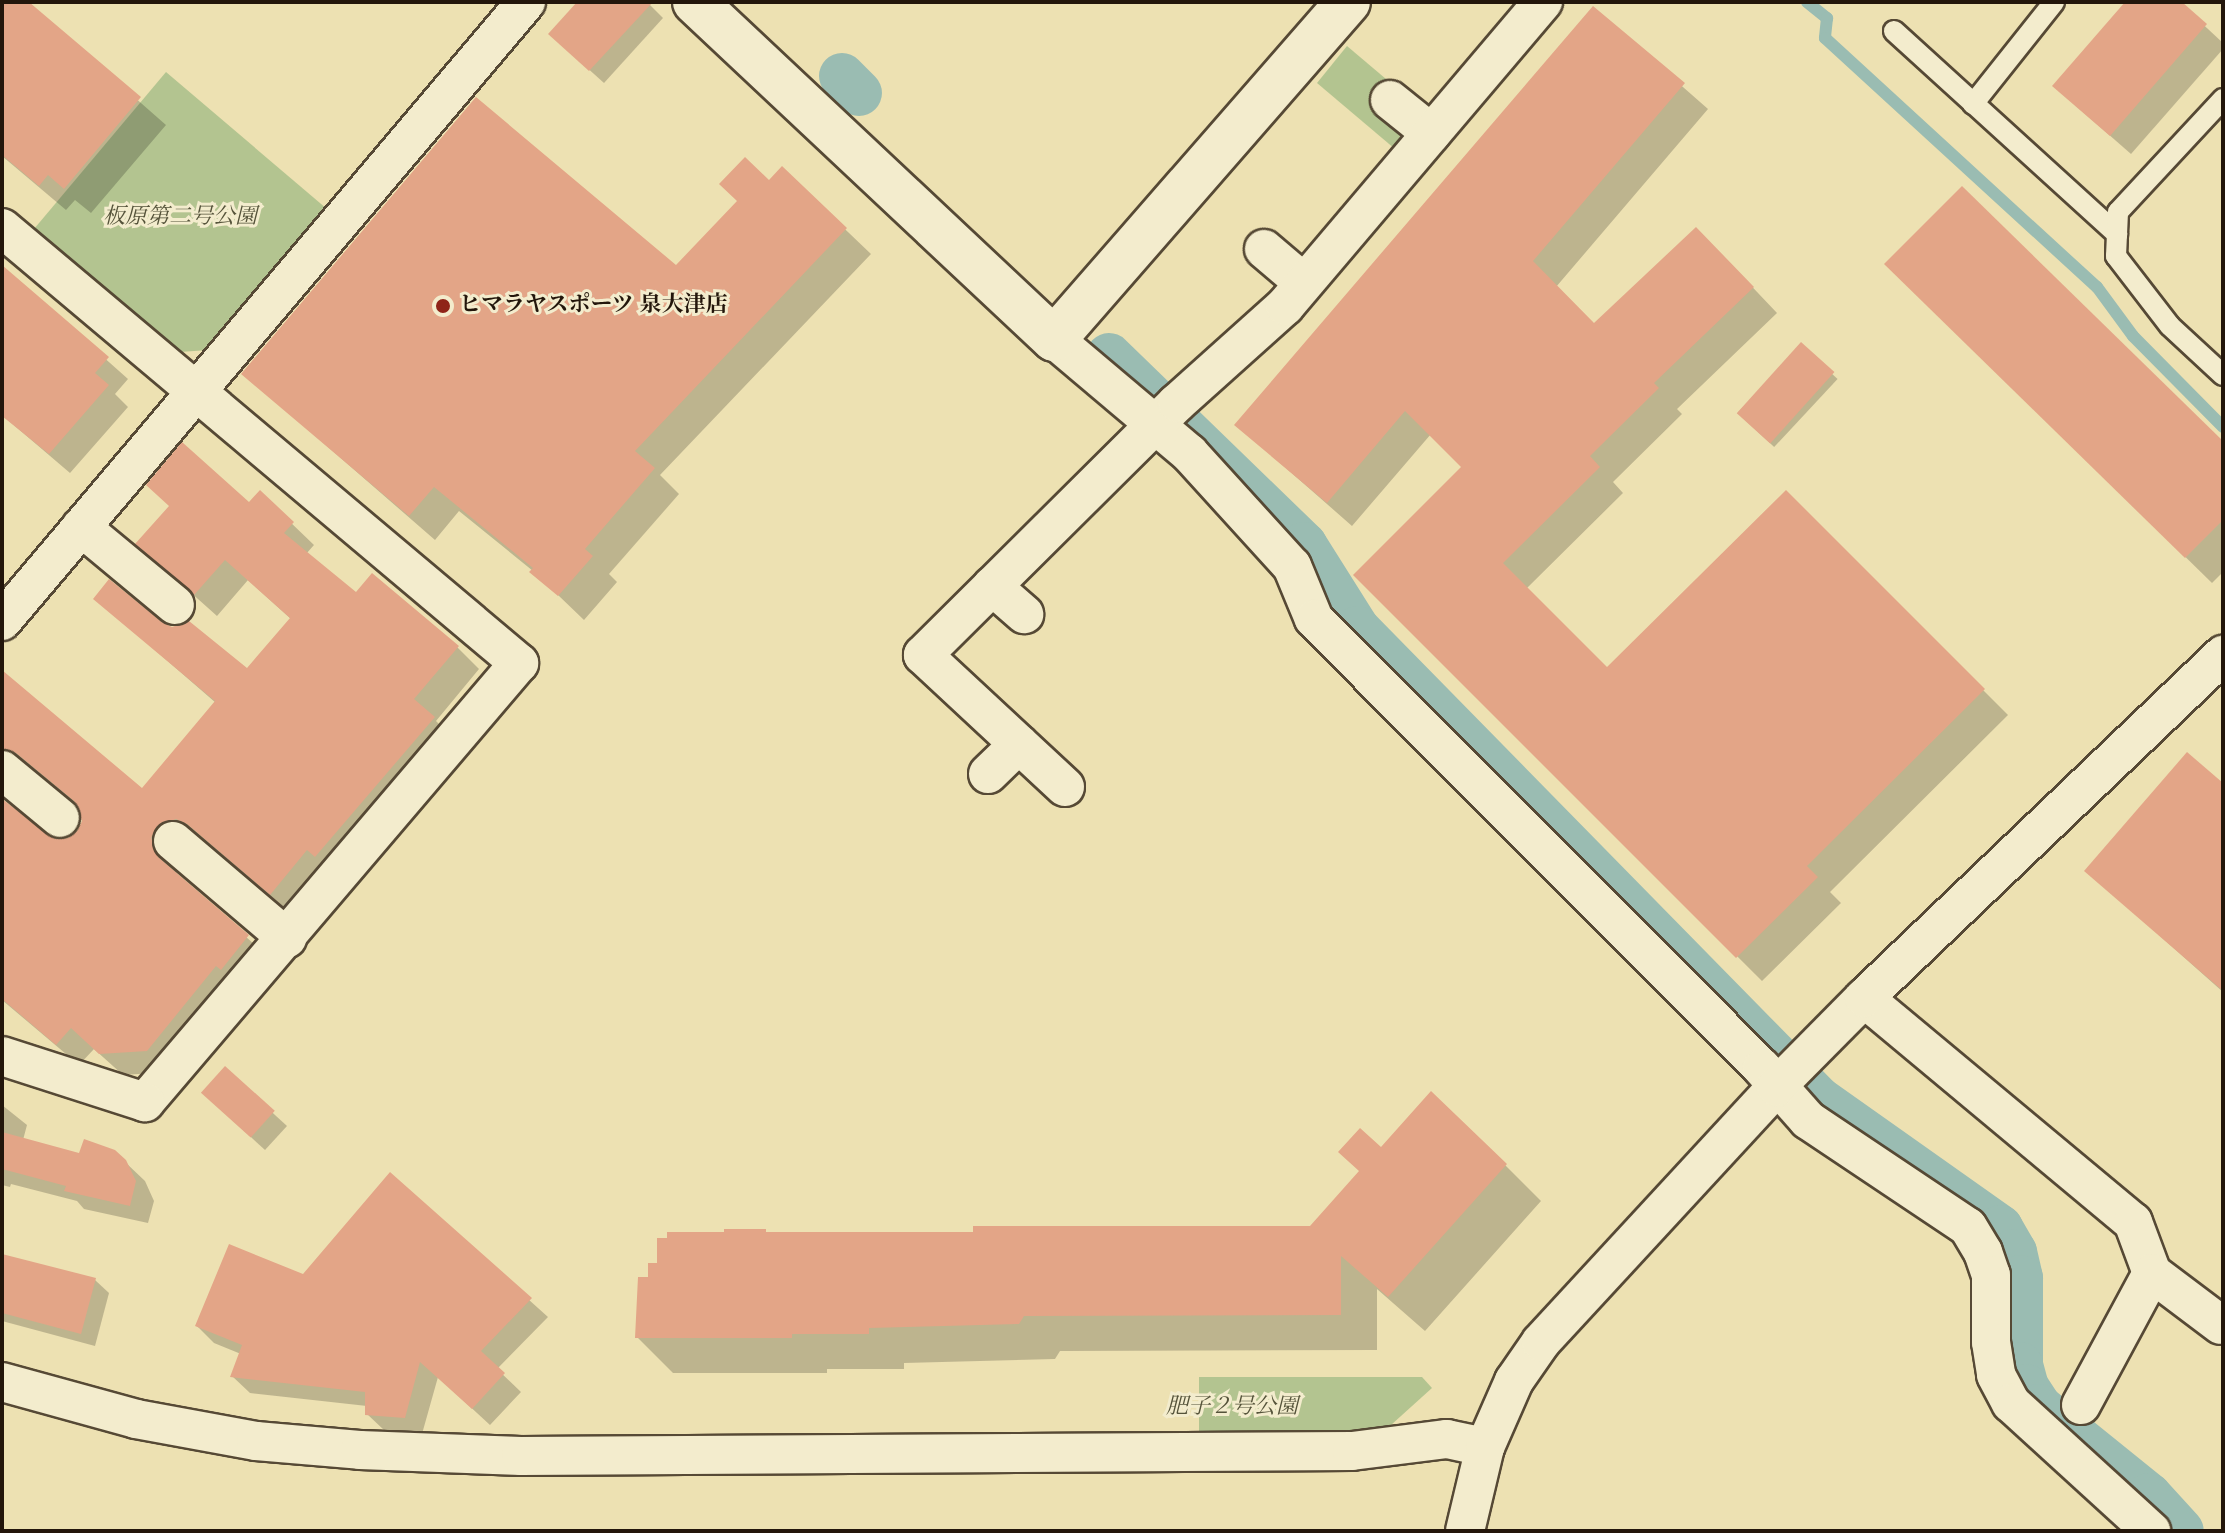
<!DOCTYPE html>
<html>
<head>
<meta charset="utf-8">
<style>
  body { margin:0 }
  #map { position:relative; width:2225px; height:1533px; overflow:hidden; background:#ede1b2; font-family:"Old Standard TT","Noto Serif JP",serif }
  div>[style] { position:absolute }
  .green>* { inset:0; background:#b3c490 }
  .shadow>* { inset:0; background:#0003; transform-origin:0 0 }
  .stream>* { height:12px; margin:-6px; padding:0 6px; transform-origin:6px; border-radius:6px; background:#9abcb2 }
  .canal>* { height:46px; margin:-23px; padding:0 23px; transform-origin:23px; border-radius:23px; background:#9abcb2 }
  .building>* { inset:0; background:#e3a587; transform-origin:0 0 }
  .roads { filter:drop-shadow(2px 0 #564935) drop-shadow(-2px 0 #564935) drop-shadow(0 2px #564935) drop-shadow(0 -2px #564935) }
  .service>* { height:20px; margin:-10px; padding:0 10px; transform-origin:10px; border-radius:10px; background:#f3eccd }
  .minor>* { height:38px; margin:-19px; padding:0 19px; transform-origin:19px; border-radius:19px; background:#f3eccd }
  .tertiary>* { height:44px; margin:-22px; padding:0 22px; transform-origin:22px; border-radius:22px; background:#f3eccd }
  .dots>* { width:22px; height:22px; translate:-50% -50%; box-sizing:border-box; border:4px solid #f3eccd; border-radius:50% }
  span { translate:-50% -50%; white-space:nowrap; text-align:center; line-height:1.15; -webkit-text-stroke:6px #f3eccd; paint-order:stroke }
  .park-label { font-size:22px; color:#55533a; font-style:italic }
  .poi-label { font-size:22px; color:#23160b; font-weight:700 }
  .left { translate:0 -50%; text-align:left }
  .frame { position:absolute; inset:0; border:4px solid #23160b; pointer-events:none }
</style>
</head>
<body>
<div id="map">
  <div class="green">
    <i style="clip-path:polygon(1347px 46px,1399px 90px,1400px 142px,1395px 149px,1317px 83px)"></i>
    <i style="clip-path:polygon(166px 72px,327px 209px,208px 350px,180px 352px,34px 229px)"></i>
    <i style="clip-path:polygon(1199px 1377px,1422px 1377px,1432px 1388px,1391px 1425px,1319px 1439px,1199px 1440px)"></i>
  </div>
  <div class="shadow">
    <i style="clip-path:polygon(2px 2px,26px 2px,166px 125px,91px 213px,75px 200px,66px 210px,2px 156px)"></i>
    <i style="clip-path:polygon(579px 2px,647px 2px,663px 18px,604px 83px,564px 47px)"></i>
    <i style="clip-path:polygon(2128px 2px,2179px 2px,2223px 43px,2223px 49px,2131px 154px,2075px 105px)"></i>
    <i style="clip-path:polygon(1593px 8px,1708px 109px,1556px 287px,1594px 326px,1721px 254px,1777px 313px,1677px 409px,1682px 414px,1613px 482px,1623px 493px,1526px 589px,1607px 670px,1786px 493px,2008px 715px,1830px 892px,1841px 903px,1762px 981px,1355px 575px,1464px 467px,1431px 434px,1352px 526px,1237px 425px)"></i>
    <i style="clip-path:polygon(782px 169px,871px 254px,660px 475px,679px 494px,609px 574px,617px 582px,584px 620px,533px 571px,459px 511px,435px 540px,244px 374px,676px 268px)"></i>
    <i style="clip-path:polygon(10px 274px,128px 379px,115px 394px,128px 407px,70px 473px,2px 415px,2px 283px)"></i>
    <i style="clip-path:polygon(1913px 290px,2223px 444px,2223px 572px,2212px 583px)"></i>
    <i style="left:1801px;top:345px;width:50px;height:93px;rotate:43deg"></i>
    <i style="clip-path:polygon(evenodd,260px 493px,314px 545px,306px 554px,356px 595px,457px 647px,479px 669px,436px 721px,455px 740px,293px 915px,211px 845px,189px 841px,172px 861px,178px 877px,270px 958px,169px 1072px,123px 1075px,94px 1049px,79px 1065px,2px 1000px,2px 673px,142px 791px,216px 703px,95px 598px,161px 624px,247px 671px,291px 619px,248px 580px,217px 616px,160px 565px,249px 505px,260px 493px,30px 770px,79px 808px,84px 821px,78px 834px,67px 841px,46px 837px,2px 800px,6px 779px,30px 770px)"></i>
    <i style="clip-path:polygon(2223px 786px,2223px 992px,2087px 871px)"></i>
    <i style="clip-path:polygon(225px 1069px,287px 1126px,265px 1150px,217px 1106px)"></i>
    <i style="clip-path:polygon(2px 1105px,27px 1125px,23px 1140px,80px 1155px,125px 1162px,145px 1181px,154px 1201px,148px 1223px,84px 1209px,77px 1201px,11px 1184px,10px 1187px,2px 1185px)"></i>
    <i style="clip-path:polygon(1381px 1150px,1505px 1165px,1541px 1201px,1425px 1331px,1377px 1289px,1377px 1350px,1060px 1351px,1055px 1359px,904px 1363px,904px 1369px,827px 1369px,827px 1373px,673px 1373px,637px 1337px,650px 1279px,765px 1231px,768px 1234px,975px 1234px,1311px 1228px)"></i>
    <i style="clip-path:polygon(390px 1175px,548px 1317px,497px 1369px,521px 1392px,490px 1425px,438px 1377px,422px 1434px,385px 1431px,367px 1414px,367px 1406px,250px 1393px,232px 1376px,241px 1354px,214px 1343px,197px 1326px,303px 1277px)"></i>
    <i style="clip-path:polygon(2px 1256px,95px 1280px,109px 1293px,95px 1346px,2px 1321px)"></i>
  </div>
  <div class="stream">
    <i style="left:1807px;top:2px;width:26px;rotate:39deg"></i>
    <i style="left:1827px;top:18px;width:20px;rotate:96deg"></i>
    <i style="left:1825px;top:38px;width:369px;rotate:42.5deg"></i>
    <i style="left:2097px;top:287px;width:61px;rotate:53.7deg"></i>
    <i style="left:2133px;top:336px;width:128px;rotate:45.3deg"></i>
  </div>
  <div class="canal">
    <i style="left:842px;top:76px;width:24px;rotate:45deg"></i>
    <i style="left:1109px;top:356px;width:272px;rotate:44.1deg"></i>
    <i style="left:1304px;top:545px;width:99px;rotate:57.8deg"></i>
    <i style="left:1357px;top:629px;width:658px;rotate:45.55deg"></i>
    <i style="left:1818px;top:1099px;width:223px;rotate:35.3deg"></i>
    <i style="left:2000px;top:1228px;width:28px;rotate:60deg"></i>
    <i style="left:2014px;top:1252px;width:27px;rotate:77deg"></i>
    <i style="left:2020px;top:1278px;width:87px;rotate:90deg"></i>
    <i style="left:2020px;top:1365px;width:23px;rotate:75deg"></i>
    <i style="left:2026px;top:1387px;width:24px;rotate:57deg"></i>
    <i style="left:2039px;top:1407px;width:141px;rotate:39deg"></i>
    <i style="left:2149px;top:1496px;width:47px;rotate:47.6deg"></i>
  </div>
  <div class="building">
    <i style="clip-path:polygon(2px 2px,29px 2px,141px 97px,64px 189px,48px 175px,39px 186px,2px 155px)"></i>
    <i style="clip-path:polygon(577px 2px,653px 2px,589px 71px,548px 34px)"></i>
    <i style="clip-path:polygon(2125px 2px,2182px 2px,2207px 24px,2110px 136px,2052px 86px)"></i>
    <i style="clip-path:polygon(1593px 6px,1685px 83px,1533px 261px,1594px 323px,1696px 227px,1754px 287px,1654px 383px,1659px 388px,1590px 456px,1600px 467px,1503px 563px,1607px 667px,1786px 490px,1985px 689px,1807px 866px,1818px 877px,1736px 958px,1353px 575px,1461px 467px,1405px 411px,1327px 503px,1234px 425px)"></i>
    <i style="clip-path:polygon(476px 97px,676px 265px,737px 201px,719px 184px,745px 157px,769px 180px,782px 166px,847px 228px,635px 451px,655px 468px,585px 549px,593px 556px,558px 596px,529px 572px,533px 568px,434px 487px,409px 516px,241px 374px)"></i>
    <i style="clip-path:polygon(1962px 186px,2223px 441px,2223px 520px,2185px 558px,1884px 264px)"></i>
    <i style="clip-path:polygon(2px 265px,109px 357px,95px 373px,109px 385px,49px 454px,2px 416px)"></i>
    <i style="left:1801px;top:342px;width:45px;height:96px;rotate:42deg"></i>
    <i style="clip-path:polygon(182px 442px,249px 502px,260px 490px,294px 522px,284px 533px,356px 592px,372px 573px,459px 646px,414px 699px,435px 717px,315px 857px,307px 850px,270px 895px,187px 824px,176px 819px,157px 826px,151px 838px,158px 857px,249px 935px,221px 970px,216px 966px,147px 1051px,99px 1054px,71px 1028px,56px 1045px,2px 999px,2px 799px,56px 839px,68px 838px,77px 831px,82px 821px,74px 801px,16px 753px,2px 749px,2px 670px,142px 788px,215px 701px,93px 599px,109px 579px,162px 622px,172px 627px,189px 621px,247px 668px,290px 618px,225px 560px,194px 595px,135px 544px,169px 506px,146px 485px)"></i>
    <i style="clip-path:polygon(2187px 752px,2223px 783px,2223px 991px,2084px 871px)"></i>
    <i style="left:225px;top:1066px;width:67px;height:36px;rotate:42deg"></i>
    <i style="clip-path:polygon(1431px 1091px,1507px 1164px,1388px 1297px,1341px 1256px,1341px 1315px,1024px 1316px,1019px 1324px,869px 1328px,869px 1334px,792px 1334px,792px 1338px,635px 1338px,638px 1277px,648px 1277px,648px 1263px,657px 1263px,657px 1238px,667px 1238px,667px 1232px,724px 1232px,724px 1229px,766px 1229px,766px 1232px,973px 1232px,973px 1226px,1310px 1226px,1359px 1171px,1338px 1152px,1360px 1128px,1381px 1147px)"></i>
    <i style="clip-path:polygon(2px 1132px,79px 1153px,84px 1139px,115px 1150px,126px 1160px,136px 1181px,130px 1206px,64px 1191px,66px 1186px,2px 1169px)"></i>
    <i style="clip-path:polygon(390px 1172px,532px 1298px,481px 1351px,505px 1373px,472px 1409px,420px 1362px,405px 1418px,365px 1415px,365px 1392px,230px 1377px,242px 1345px,195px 1326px,229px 1244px,303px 1274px)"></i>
    <i style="clip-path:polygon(2px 1254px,96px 1278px,81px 1334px,2px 1313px)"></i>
  </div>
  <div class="roads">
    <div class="service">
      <i style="left:1894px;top:31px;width:302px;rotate:42.3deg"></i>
      <i style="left:2223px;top:99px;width:154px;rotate:132.9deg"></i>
      <i style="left:2118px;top:212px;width:44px;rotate:92.6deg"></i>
      <i style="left:2116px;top:256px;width:88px;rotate:52.4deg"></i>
      <i style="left:2170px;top:326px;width:72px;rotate:42.8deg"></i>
      <i style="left:1973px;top:104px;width:130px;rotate:-51.5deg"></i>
    </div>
    <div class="minor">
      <i style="left:1390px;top:100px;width:53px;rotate:38.8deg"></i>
      <i style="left:2px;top:228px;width:676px;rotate:40.08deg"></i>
      <i style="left:519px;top:663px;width:577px;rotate:130.43deg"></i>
      <i style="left:145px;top:1102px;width:150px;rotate:-162.2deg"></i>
      <i style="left:1264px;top:249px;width:52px;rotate:40.4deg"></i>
      <i style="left:1054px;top:339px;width:177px;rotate:40.2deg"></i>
      <i style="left:1189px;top:453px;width:153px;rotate:47.7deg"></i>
      <i style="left:1292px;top:566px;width:57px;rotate:67.5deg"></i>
      <i style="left:1314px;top:619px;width:634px;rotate:45.06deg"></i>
      <i style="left:1762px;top:1068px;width:69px;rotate:48.5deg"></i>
      <i style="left:1808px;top:1120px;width:192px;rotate:33.8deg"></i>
      <i style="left:1968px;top:1227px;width:29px;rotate:59deg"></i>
      <i style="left:1983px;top:1252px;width:24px;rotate:71deg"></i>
      <i style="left:1991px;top:1275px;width:67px;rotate:90deg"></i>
      <i style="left:1991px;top:1342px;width:33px;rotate:81deg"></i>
      <i style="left:1996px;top:1375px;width:32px;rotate:62deg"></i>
      <i style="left:2011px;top:1403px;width:190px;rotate:42.4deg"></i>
      <i style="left:81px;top:527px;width:122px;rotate:39.7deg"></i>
      <i style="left:992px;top:586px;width:43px;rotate:41.2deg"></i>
      <i style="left:2px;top:621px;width:811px;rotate:-49.75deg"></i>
      <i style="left:2px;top:770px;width:75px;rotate:39.6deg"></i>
      <i style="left:988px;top:774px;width:43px;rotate:-44.1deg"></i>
      <i style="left:1065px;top:787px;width:194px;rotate:-137.1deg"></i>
      <i style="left:923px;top:655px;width:358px;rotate:-44.8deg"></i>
      <i style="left:1177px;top:403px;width:145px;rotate:-41.9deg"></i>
      <i style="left:1285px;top:306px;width:399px;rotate:-49.7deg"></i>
      <i style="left:173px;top:841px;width:150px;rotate:40.4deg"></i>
      <i style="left:1864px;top:998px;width:350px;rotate:39.8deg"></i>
      <i style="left:2133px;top:1222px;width:54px;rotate:69.6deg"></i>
      <i style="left:2152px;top:1273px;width:86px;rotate:37deg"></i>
      <i style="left:2px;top:1382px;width:139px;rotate:15.4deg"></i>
      <i style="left:136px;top:1419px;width:122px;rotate:10.4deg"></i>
      <i style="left:256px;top:1441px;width:104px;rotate:4.9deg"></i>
      <i style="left:360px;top:1450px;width:161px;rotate:2.1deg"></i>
      <i style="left:521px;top:1456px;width:831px;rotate:-0.34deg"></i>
      <i style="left:1352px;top:1451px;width:96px;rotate:-7.2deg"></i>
      <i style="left:1447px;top:1439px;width:39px;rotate:12deg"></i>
      <i style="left:2081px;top:1405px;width:150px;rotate:-61.7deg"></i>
      <i style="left:1465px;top:1531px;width:86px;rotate:-76.6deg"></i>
      <i style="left:1485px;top:1447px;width:72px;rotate:-66.3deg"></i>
      <i style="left:1514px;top:1381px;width:47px;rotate:-55.3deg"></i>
      <i style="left:1541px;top:1342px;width:347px;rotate:-47.3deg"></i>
      <i style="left:1776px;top:1087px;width:125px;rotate:-45.3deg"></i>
      <i style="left:1864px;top:998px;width:497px;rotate:-43.7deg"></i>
    </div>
    <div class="tertiary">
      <i style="left:695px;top:2px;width:492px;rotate:43.2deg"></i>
      <i style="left:1054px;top:339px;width:447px;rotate:-48.9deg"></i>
    </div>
  </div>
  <div class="dots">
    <i style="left:443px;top:306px;background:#8f2418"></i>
  </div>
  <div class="park-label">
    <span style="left:180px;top:218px">板原第二号公園</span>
    <span style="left:1232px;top:1408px">肥子２号公園</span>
  </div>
  <div class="poi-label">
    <span class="left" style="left:459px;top:306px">ヒマラヤスポーツ 泉大津店</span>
  </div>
  <div class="frame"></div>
</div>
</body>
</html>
